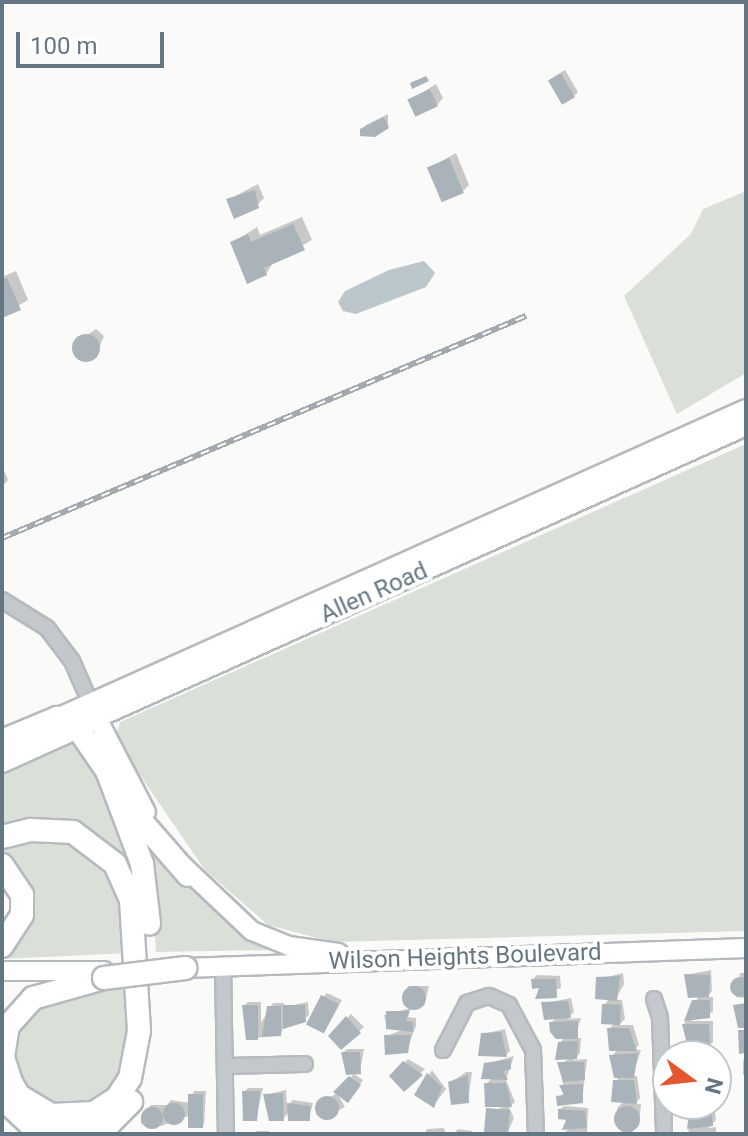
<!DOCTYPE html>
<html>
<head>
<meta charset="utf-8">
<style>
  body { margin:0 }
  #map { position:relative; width:748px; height:1136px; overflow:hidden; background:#fafaf8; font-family:Roboto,sans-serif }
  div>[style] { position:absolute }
  .green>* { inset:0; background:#dadfd7 }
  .water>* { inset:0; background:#bbc7cb }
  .shadow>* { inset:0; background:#0003; transform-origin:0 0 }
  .building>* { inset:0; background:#aab3b9; transform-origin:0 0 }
  .round { border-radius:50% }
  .roads { filter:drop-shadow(2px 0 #b5babe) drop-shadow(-2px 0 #b5babe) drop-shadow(0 2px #b5babe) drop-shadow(0 -2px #b5babe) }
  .minor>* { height:14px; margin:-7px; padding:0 7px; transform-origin:7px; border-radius:7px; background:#c3c8cc }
  .major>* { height:18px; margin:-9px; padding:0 9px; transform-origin:9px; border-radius:9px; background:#fff }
  .highway>* { height:22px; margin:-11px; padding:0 11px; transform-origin:11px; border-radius:11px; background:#fff }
  .rail>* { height:6px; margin-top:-3px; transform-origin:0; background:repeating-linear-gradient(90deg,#fff 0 9px,#a2aab0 0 18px); box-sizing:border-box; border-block:2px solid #a2aab0 }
  .bridges { filter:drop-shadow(2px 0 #b4b9bd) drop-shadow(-2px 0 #b4b9bd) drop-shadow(0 2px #b4b9bd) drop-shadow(0 -2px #b4b9bd) }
  .highway-bridge>* { height:22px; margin:-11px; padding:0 11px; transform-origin:11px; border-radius:11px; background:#fff }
  span { translate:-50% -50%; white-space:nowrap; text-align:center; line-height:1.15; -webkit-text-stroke:8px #fff; paint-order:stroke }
  .street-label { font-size:24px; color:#657683 }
  .frame { position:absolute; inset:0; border:4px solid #657683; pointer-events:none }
  .north { position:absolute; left:652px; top:1040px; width:80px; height:80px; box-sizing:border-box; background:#fff; border:2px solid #c1c8cd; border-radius:50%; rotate:105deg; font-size:22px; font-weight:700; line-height:32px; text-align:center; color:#657683 }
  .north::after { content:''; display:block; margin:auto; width:28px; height:36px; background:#e4572e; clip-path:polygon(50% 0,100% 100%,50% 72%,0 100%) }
  .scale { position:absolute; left:16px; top:32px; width:148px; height:36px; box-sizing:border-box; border:4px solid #657683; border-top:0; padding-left:10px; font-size:24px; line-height:28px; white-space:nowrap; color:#657683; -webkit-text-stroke:6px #fff; paint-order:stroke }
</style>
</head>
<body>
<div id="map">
  <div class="green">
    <i style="clip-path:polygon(746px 191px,746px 373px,677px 414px,624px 296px,691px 234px,703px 209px)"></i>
    <i style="clip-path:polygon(746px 444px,746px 931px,332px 942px,268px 925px,205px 870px,115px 739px,120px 722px)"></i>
    <i style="clip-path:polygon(75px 737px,113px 799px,142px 901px,106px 845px,2px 829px,2px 768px)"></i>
    <i style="clip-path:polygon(138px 826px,201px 899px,239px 929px,278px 950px,156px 952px,153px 897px)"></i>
    <i style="clip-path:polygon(41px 835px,88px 846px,122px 891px,130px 953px,2px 959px,2px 952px,22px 931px,2px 842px)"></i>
    <i style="clip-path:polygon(131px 987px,131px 1035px,121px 1078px,93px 1106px,58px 1110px,32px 1098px,12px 1064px,14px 1031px,33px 1005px,91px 988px)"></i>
  </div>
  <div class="water">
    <i style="clip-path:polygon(424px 261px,435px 273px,426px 287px,356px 314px,343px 311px,338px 302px,345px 291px,389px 270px)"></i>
  </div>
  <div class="shadow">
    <i style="clip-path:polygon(565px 70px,578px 92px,574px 96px,554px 77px)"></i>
    <i style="clip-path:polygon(436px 84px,443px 98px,437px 105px,409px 101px)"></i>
    <i style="clip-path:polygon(388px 114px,388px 126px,363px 128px,366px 125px)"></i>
    <i style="clip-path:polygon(456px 153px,469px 185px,463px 191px,429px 168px)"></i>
    <i style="clip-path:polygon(258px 184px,264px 198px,258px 204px,228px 200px)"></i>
    <i style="clip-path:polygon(302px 217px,312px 240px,274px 261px,266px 274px,232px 243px,257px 227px,260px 235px)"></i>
    <i style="clip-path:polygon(16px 271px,28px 300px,2px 316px,2px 277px)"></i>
    <i style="clip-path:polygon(96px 329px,104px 336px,97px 353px,90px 359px,75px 353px,74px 344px)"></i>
    <i style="clip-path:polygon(2px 465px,8px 480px,2px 487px)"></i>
    <i style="clip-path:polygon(711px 970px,712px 991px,707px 997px,713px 997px,713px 1012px,690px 1021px,713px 1021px,713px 1042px,708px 1047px,719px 1057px,716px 1064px,716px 1056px,690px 1056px,696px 1046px,684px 1024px,699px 995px,686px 975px)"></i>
    <i style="clip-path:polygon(623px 973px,624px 984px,615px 1000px,622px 1000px,625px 1019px,619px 1025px,633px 1025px,639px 1045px,634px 1050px,641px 1050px,632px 1077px,637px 1076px,640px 1098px,635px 1104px,641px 1104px,639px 1126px,632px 1132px,638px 1134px,616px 1134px,621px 1132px,617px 1108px,623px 1102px,612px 1056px,618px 1049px,609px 1029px,616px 1022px,604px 1005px,609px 999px,599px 999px,596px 980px)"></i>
    <i style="clip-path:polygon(740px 973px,746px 973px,746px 998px,736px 997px)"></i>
    <i style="clip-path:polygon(537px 975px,560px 976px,561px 988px,538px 996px,541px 986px,533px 979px)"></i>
    <i style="clip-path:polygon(408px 986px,429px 986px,424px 1006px,403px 1004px)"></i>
    <i style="clip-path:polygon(327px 993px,342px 1000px,325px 1031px,323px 997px)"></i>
    <i style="clip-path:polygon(571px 998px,574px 1012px,567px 1019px,581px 1018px,575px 1038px,581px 1038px,580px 1053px,573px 1060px,587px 1059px,582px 1101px,558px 1097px,565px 1093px,559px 1065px,572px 1057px,560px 1043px,565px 1037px,551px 1023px,557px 1017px,546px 1003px)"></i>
    <i style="clip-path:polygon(248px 1002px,261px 1002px,261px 1023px,273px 1003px,284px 1003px,284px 1007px,308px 1002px,309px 1016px,284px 1026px,281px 1034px,257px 1038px,244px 1006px)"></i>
    <i style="clip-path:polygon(411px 1008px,408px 1017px,416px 1018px,416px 1026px,405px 1053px,386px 1036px,405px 1029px,387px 1028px,384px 1015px)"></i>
    <i style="clip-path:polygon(351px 1014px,364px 1027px,341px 1047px,331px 1036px)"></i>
    <i style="clip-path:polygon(505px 1029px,510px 1051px,505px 1056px,483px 1034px)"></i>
    <i style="clip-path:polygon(347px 1049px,364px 1049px,360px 1072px,343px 1053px)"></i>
    <i style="clip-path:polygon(514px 1056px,506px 1080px,515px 1102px,509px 1107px,514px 1118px,507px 1134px,493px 1134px,486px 1114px,507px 1105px,486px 1084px,493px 1077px,486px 1064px)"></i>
    <i style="clip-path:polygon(746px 1058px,746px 1075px,743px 1075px,743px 1061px)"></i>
    <i style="clip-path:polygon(408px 1059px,425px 1069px,404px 1089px,392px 1076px)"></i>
    <i style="clip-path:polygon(432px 1070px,446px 1089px,434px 1105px,417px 1094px)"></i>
    <i style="clip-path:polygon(466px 1072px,472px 1072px,468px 1101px,450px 1083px)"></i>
    <i style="clip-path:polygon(354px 1074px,363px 1080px,352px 1096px,336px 1091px)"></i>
    <i style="clip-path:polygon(248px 1088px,263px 1088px,256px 1119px,244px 1092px)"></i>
    <i style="clip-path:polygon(286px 1090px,287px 1106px,293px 1100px,313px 1103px,309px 1119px,289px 1112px,283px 1119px,265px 1095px)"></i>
    <i style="clip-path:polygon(194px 1091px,206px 1091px,204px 1125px,191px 1115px,161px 1126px,141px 1124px,141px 1115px,151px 1105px,167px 1105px,171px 1100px,190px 1103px)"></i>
    <i style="left:337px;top:1093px;width:16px;height:24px;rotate:60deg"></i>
    <i style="clip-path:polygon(693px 1104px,714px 1104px,716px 1120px,708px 1128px,716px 1127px,716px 1134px,688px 1134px)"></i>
    <i style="clip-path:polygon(564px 1106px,588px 1108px,587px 1134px,563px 1134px,571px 1127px,560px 1109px)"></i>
    <i style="clip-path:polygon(444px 1128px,446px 1134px,424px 1134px,427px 1129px)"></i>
    <i style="clip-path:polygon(458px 1129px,472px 1131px,473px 1134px,454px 1134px)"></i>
    <i style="clip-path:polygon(256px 1131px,269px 1131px,270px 1134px,254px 1134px)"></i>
  </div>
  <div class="building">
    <i style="left:561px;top:73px;width:28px;height:15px;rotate:60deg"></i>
    <i style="clip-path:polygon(426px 76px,429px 81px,412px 89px,410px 83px)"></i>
    <i style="left:430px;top:89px;width:19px;height:25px;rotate:65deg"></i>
    <i style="clip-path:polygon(384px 117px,389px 128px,375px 137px,360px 136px,360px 129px)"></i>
    <i style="left:449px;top:158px;width:38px;height:24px;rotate:67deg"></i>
    <i style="clip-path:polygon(255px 190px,259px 208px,234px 219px,226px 199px)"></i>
    <i style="clip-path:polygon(293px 224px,305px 250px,264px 268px,267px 275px,247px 284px,230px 242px,248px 234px,251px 242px)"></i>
    <i style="clip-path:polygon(7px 278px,21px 310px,2px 318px,2px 280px)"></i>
    <i class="round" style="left:72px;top:334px;width:28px;height:28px"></i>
    <i style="clip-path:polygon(684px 974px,710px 975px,709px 997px,688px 998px)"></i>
    <i style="clip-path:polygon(620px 976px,617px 1001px,595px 999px,596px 977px)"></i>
    <i class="round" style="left:730px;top:977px;width:20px;height:20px"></i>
    <i style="clip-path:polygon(531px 979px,556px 979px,557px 998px,535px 999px,539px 988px,532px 989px)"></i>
    <i class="round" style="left:402px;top:986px;width:24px;height:24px"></i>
    <i style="left:321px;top:995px;width:20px;height:33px;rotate:27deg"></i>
    <i style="clip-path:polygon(692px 1000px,710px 1000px,710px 1018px,684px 1021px)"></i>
    <i style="clip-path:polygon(568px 1001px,571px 1018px,544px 1020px,541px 1002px)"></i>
    <i style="clip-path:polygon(746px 1003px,746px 1028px,738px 1028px,733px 1005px)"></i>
    <i style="left:602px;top:1004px;width:19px;height:20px;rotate:3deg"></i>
    <i style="clip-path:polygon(242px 1005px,258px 1005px,258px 1040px,246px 1040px)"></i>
    <i style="clip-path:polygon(283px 1005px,305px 1005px,306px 1022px,283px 1029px)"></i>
    <i style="clip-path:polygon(267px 1006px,281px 1006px,281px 1036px,262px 1037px)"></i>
    <i style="clip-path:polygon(386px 1011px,409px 1011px,406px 1021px,413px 1022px,413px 1032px,386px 1029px)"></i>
    <i style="clip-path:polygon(346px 1016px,361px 1033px,341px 1050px,328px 1036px)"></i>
    <i style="clip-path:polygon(578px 1021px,578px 1039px,556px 1039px,550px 1032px,549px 1022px)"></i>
    <i style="clip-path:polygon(682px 1024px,709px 1024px,710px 1048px,688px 1048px)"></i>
    <i style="clip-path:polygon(607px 1028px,629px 1028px,637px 1051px,609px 1051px)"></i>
    <i style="clip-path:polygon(738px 1030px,746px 1030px,746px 1053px,739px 1054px)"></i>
    <i style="clip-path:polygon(501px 1032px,507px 1057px,478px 1056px,481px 1033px)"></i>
    <i style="clip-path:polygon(384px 1035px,411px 1035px,408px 1053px,385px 1055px)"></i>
    <i style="clip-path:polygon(578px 1041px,577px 1059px,555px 1060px,558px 1042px)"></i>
    <i style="left:689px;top:1050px;width:20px;height:6px"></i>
    <i style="clip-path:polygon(341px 1052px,360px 1052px,361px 1074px,346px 1075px)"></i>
    <i style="clip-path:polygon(638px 1053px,634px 1078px,614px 1078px,609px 1055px)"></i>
    <i style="clip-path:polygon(511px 1059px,511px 1069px,503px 1071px,508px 1080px,481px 1079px,484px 1063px)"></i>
    <i style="clip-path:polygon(403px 1061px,423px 1075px,404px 1092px,389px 1076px)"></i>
    <i style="clip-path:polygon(557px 1062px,584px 1062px,585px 1080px,563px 1082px)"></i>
    <i style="clip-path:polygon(427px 1073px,442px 1087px,434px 1108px,414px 1095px)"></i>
    <i style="clip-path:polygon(468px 1075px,469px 1103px,451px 1105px,448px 1082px)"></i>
    <i style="clip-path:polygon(349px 1076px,361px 1085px,348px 1103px,333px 1092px)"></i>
    <i style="clip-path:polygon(613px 1080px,634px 1080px,637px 1104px,611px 1102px)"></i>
    <i style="clip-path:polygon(484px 1083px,506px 1083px,512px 1107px,485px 1107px)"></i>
    <i style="clip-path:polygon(583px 1084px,583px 1103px,557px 1106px,556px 1096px,564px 1095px,559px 1085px)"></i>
    <i style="clip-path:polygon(242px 1091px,260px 1091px,257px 1121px,243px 1121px)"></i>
    <i style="clip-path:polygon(283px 1093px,284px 1121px,269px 1121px,263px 1094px)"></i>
    <i style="left:188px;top:1094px;width:15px;height:34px"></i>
    <i class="round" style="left:315px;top:1096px;width:24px;height:24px"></i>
    <i class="round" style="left:163px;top:1103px;width:22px;height:22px"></i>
    <i style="clip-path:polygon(287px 1103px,310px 1106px,310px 1121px,288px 1121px)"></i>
    <i style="clip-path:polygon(690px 1104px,711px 1104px,713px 1126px,687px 1129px)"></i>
    <i class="round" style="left:614px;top:1106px;width:26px;height:26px"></i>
    <i class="round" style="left:141px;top:1107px;width:22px;height:22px"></i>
    <i style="clip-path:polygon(558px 1109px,585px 1111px,587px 1128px,562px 1130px,566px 1120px,558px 1119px)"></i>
    <i style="left:510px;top:1110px;width:24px;height:24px;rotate:95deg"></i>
  </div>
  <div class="roads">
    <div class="minor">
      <i style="left:2px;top:600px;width:53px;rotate:31.9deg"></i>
      <i style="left:47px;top:628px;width:41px;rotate:52.9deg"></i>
      <i style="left:72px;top:661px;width:55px;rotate:66.3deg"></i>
      <i style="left:223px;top:966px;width:168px;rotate:89deg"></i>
      <i style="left:654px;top:999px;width:19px;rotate:72deg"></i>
      <i style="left:660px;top:1017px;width:117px;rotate:88deg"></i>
      <i style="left:443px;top:1050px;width:53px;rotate:-62.9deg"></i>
      <i style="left:467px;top:1003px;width:23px;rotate:-18deg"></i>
      <i style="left:489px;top:996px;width:22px;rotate:24deg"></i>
      <i style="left:509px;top:1005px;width:51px;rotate:61.9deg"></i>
      <i style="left:533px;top:1050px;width:84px;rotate:88deg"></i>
      <i style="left:225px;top:1066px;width:80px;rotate:-1.4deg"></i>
    </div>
    <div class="major">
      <i style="left:57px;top:718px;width:755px;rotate:-24.16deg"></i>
      <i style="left:97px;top:718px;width:106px;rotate:62.5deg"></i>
      <i style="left:77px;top:727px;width:734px;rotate:-24.22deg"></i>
      <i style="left:180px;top:863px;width:99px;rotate:43.4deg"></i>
      <i style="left:252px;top:931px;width:40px;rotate:22deg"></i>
      <i style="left:289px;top:946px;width:50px;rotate:8deg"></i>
      <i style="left:185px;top:968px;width:561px;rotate:-2.04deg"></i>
      <i style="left:2px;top:971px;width:102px"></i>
    </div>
    <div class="highway">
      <i style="left:2px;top:741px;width:60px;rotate:-22.7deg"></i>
      <i style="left:57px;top:718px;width:22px;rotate:24deg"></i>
      <i style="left:77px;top:727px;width:115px;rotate:55.6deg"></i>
      <i style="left:142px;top:822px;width:70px;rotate:49deg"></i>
      <i style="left:2px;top:761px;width:82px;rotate:-24.4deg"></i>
      <i style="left:106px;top:768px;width:103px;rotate:69.4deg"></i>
      <i style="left:142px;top:864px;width:60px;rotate:83.3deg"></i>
      <i style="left:2px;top:837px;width:30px;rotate:-14deg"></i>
      <i style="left:31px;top:830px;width:42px;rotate:2.7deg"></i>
      <i style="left:73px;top:832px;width:53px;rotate:37.3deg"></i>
      <i style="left:115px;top:864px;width:39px;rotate:66deg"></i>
      <i style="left:131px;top:900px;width:131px;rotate:86.5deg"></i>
      <i style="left:139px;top:1031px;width:48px;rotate:100.8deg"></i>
      <i style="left:130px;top:1078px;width:24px;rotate:123deg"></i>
      <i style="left:117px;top:1098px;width:27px;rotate:147deg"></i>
      <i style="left:94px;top:1113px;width:43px;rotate:177.3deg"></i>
      <i style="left:51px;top:1115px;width:37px;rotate:-149deg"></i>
      <i style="left:19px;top:1096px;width:16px;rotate:-120deg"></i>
      <i style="left:11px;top:1082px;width:26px;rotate:-108deg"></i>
      <i style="left:3px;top:1057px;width:31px;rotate:-81deg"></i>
      <i style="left:8px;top:1026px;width:38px;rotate:-48deg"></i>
      <i style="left:33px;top:998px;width:74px;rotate:-15.7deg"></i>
      <i style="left:2px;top:865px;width:36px;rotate:56deg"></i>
      <i style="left:22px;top:895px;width:20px;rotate:90deg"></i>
      <i style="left:22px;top:915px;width:37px;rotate:123deg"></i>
      <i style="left:2px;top:1098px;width:37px;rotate:43deg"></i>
      <i style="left:29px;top:1123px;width:27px;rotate:20deg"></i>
      <i style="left:54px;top:1132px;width:27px;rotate:-2deg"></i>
      <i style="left:81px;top:1131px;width:30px;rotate:-15deg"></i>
      <i style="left:110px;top:1123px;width:30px;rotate:-45deg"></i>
    </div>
  </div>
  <div class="rail">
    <i style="left:2px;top:538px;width:569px;rotate:-22.96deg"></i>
  </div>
  <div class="bridges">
    <div class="highway-bridge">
      <i style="left:104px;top:978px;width:82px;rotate:-7deg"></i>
    </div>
  </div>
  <div class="street-label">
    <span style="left:374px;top:593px;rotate:-24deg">Allen Road</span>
    <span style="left:465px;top:957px;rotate:-2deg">Wilson Heights Boulevard</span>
  </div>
  <div class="frame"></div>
  <div class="north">N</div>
  <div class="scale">100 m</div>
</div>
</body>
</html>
